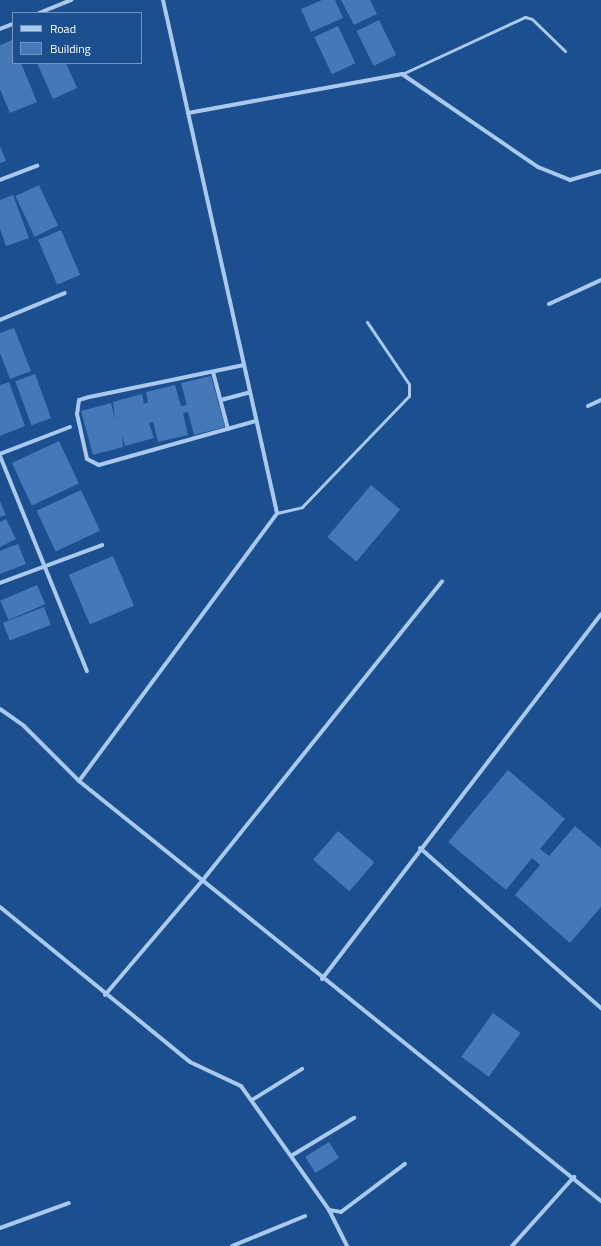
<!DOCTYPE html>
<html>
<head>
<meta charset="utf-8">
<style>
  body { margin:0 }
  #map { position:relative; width:601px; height:1246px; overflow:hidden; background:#1b4f8f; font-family:"Titillium Web",sans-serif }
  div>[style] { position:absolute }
  .building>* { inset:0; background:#4478b7; transform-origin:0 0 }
  .service>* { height:3px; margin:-1.5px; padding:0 1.5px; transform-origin:1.5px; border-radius:1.5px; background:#a9c9ee }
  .minor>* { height:4px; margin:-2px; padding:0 2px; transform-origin:2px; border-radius:2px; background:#a9c9ee }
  span { translate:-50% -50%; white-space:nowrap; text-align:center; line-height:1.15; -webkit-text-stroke:3px #1b4f8f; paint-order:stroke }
  .legend { position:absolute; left:12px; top:12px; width:130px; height:52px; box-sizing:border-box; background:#1b4f8f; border:1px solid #7695bc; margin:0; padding:5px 7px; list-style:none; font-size:12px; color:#fff }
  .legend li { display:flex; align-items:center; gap:8px; height:20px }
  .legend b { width:20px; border:1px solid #7695bc }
</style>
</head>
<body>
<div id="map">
  <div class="building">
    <i style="clip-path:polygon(322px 0,335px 0,343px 18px,311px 32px,301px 9px)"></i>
    <i style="clip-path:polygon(341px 0,370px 0,377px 14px,354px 25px)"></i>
    <i style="left:379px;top:20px;width:39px;height:25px;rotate:64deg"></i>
    <i style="left:338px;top:26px;width:41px;height:26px;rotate:65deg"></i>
    <i style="clip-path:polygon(12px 40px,13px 63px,21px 63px,37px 102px,10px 113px,0 89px,0 45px)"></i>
    <i style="clip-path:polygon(37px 63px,66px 63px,77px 88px,53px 99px)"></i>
    <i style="clip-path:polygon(0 146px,6px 161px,0 163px)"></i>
    <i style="left:39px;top:185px;width:45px;height:26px;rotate:65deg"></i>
    <i style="clip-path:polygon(13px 195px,29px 238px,6px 246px,0 229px,0 200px)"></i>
    <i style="left:61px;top:230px;width:49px;height:25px;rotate:67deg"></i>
    <i style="clip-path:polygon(14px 328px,31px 371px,10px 379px,0 353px,0 333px)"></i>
    <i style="left:35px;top:374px;width:47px;height:21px;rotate:70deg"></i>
    <i style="clip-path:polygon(211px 376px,225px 427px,194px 435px,188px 412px,183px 413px,188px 435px,158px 442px,153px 422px,149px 423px,154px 438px,125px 446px,122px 435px,123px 447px,93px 455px,81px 411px,111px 403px,115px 420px,113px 402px,142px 394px,144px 404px,148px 402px,146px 392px,175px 385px,181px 406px,187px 405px,181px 383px)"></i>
    <i style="clip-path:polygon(9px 382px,25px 426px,0 436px,0 385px)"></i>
    <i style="left:59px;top:441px;width:47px;height:52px;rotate:65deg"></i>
    <i style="left:371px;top:485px;width:38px;height:68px;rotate:40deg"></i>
    <i style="left:81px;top:490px;width:45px;height:49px;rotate:65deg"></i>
    <i style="clip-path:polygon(0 501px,6px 515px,0 517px)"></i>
    <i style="clip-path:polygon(6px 519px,16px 539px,0 547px,0 522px)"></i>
    <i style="clip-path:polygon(18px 544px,26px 564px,0 574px,0 551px)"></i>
    <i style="left:113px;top:556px;width:54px;height:48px;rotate:67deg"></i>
    <i style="left:37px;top:585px;width:21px;height:40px;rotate:67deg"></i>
    <i style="left:44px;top:607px;width:19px;height:44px;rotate:69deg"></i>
    <i style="clip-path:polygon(508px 770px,565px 819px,540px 849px,549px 856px,575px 826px,601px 848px,601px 907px,570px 943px,515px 895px,540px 865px,532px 858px,506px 890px,448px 842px)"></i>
    <i style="left:338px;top:831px;width:48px;height:38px;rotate:41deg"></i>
    <i style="left:493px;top:1013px;width:34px;height:54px;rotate:36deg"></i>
    <i style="left:329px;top:1142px;width:19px;height:28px;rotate:58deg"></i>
  </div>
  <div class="service">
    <i style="left:402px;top:74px;width:136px;rotate:-24.9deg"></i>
    <i style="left:525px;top:17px;width:7px;rotate:16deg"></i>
    <i style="left:532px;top:19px;width:46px;rotate:44.1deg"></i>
    <i style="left:277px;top:513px;width:26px;rotate:-13deg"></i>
    <i style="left:302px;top:507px;width:154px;rotate:-46.1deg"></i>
    <i style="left:409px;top:396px;width:12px;rotate:-90deg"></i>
    <i style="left:409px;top:384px;width:75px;rotate:-124.1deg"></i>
  </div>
  <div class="minor">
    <i style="left:39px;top:13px;width:35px;rotate:-22deg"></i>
    <i style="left:0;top:29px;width:14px;rotate:-21deg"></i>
    <i style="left:188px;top:113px;width:218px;rotate:-10.3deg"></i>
    <i style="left:402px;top:74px;width:165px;rotate:34.4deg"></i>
    <i style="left:538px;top:167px;width:35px;rotate:22deg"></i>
    <i style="left:570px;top:180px;width:32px;rotate:-16deg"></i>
    <i style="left:0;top:180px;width:40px;rotate:-21deg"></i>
    <i style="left:549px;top:304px;width:57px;rotate:-24.8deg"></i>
    <i style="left:0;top:320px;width:70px;rotate:-22.6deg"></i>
    <i style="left:244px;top:365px;width:158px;rotate:168.3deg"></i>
    <i style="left:89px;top:397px;width:10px;rotate:163deg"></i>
    <i style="left:79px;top:400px;width:14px;rotate:98deg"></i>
    <i style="left:77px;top:414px;width:46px;rotate:77.5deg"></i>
    <i style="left:87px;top:459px;width:13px;rotate:27deg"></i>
    <i style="left:99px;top:465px;width:163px;rotate:-15.7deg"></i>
    <i style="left:213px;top:372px;width:59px;rotate:75.3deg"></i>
    <i style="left:221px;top:400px;width:30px;rotate:-15deg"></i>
    <i style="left:588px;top:406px;width:14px;rotate:-25deg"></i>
    <i style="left:0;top:454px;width:75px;rotate:-21.1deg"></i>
    <i style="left:0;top:456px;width:232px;rotate:68deg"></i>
    <i style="left:0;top:583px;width:109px;rotate:-20.4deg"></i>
    <i style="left:0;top:709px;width:29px;rotate:35deg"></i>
    <i style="left:24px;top:726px;width:78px;rotate:45deg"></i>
    <i style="left:79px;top:781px;width:670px;rotate:38.82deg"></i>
    <i style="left:79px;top:781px;width:333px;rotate:-53.5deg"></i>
    <i style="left:277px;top:513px;width:526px;rotate:-102.53deg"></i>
    <i style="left:420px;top:848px;width:242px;rotate:41.5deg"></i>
    <i style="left:0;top:907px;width:245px;rotate:39.2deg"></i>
    <i style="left:190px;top:1062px;width:56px;rotate:25.2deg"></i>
    <i style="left:241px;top:1086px;width:152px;rotate:54.6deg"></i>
    <i style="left:329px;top:1210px;width:12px;rotate:9deg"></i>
    <i style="left:341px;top:1212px;width:80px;rotate:-36.9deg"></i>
    <i style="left:322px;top:979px;width:459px;rotate:-52.6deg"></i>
    <i style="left:105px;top:995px;width:150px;rotate:-49.6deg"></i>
    <i style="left:202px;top:881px;width:384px;rotate:-51.3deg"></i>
    <i style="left:252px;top:1100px;width:59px;rotate:-31.8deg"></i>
    <i style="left:291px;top:1156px;width:74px;rotate:-31.1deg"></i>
    <i style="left:329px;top:1210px;width:40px;rotate:63.4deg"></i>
    <i style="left:0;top:1228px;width:73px;rotate:-19.9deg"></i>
    <i style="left:232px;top:1246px;width:79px;rotate:-22.3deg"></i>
    <i style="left:512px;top:1246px;width:93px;rotate:-48.1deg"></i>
  </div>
  <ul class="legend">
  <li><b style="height:5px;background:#a9c9ee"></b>Road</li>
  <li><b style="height:11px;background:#4478b7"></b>Building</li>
  </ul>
</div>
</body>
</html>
